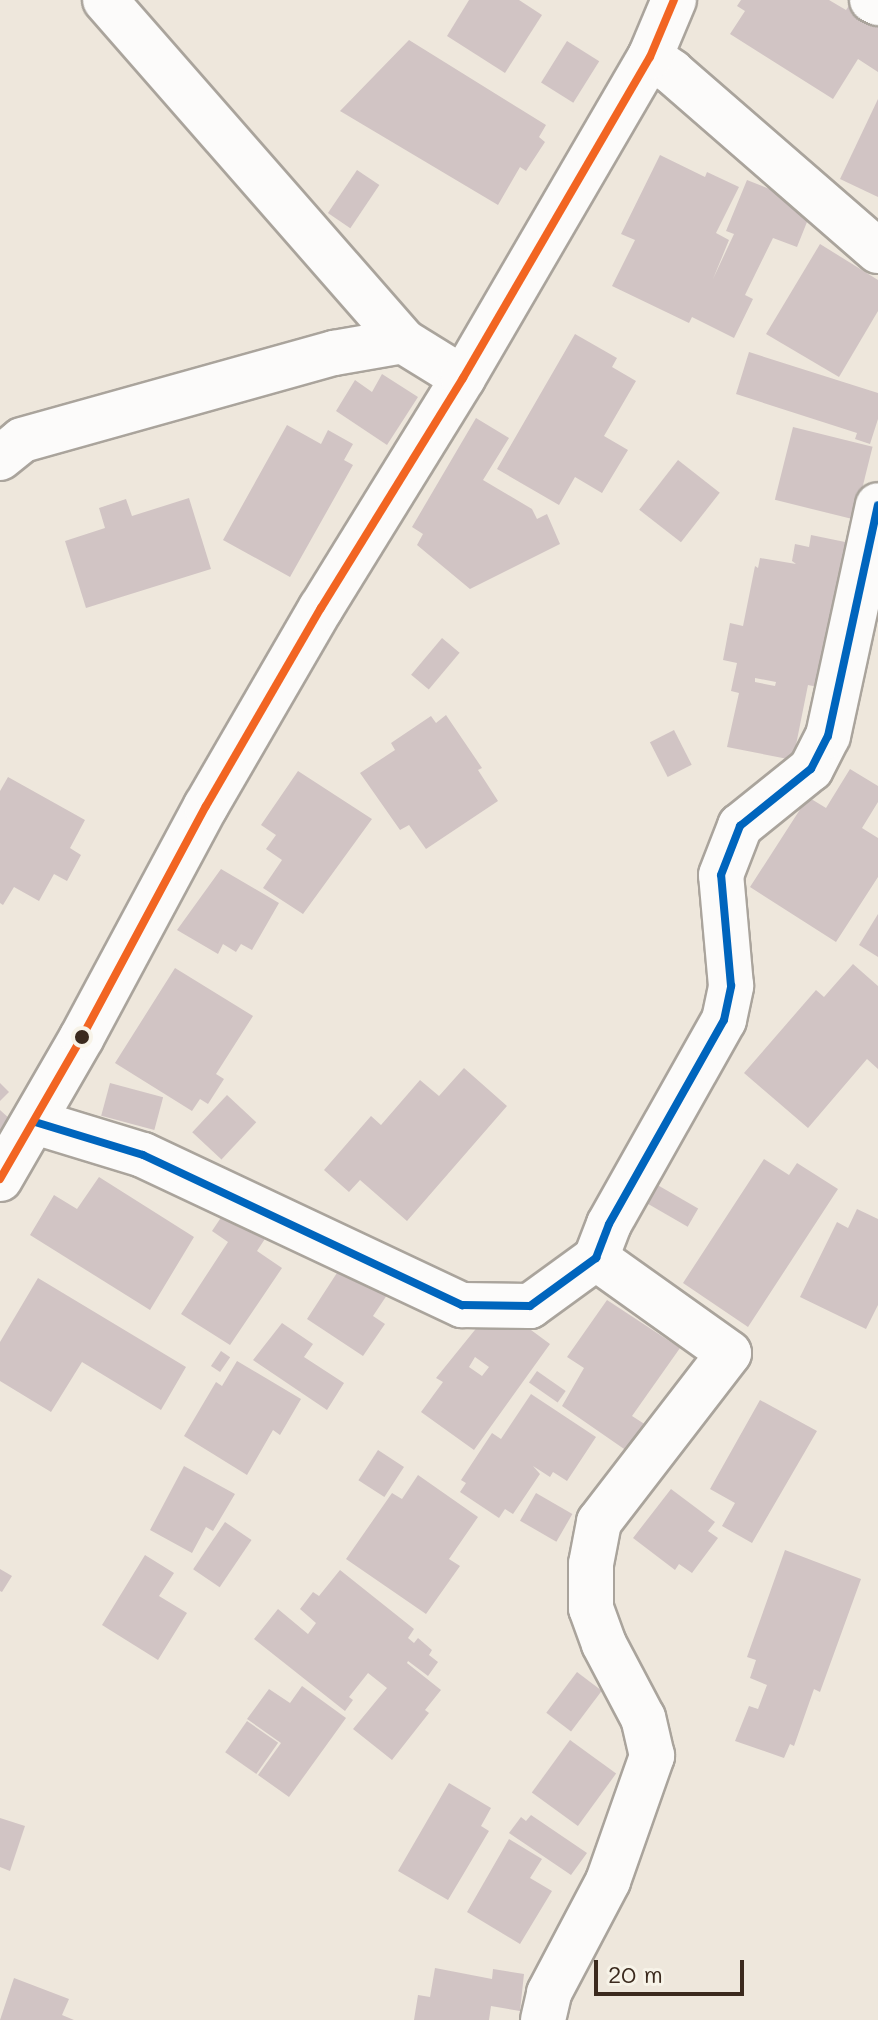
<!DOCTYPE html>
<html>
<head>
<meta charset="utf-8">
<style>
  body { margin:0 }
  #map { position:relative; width:878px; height:2020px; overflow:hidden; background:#eee7dc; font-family:Mali,sans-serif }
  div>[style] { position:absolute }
  .building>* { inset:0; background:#d1c4c4; transform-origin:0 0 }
  .roads { filter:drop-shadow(2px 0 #aaa49c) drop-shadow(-2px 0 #aaa49c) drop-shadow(0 2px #aaa49c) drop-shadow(0 -2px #aaa49c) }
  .minor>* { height:44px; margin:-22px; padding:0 22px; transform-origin:22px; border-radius:22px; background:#fcfbfa }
  .bus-1>* { height:8px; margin:-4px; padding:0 4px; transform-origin:4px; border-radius:4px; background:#0065bd }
  .bus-2>* { height:8px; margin:-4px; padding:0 4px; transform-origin:4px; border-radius:4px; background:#f26522 }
  .dots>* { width:22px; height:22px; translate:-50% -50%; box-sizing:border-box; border:4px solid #f7f3e8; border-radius:50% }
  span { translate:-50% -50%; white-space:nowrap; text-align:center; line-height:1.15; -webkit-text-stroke:8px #f7f3e8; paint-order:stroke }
  .scale { position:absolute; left:594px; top:1960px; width:150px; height:36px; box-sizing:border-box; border:4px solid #3b2a1e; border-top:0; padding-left:10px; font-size:24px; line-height:28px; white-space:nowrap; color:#3b2a1e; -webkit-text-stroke:6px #f7f3e8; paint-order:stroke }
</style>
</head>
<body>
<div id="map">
  <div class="building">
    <i style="clip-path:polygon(469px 0,519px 0,542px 15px,505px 73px,447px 36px)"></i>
    <i style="clip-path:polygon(741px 0,829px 0,846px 10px,850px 4px,878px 21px,878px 72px,858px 59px,833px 99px,730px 34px,745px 11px,737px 6px)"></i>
    <i style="clip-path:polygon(409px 40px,546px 125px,539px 137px,545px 142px,526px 171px,520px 167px,498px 205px,340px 111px)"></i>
    <i style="left:567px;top:41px;width:38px;height:49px;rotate:32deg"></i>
    <i style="clip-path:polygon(878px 99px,878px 197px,840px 179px)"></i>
    <i style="clip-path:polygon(660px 155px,705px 177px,707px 172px,739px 187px,716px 233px,729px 240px,713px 279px,734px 234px,726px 231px,747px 180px,790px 197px,788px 203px,811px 212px,797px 247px,773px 238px,745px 295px,753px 299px,734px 338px,692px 317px,689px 323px,612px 286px,635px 240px,621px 234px)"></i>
    <i style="left:357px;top:170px;width:27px;height:52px;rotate:34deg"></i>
    <i style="clip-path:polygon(820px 244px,878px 280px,878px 311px,839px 377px,766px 334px)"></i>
    <i style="clip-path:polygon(575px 334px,617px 358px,612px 367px,636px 381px,604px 436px,628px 450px,602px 493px,575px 477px,559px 505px,497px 469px)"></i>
    <i style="clip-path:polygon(749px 352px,878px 393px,878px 419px,870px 444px,855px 439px,857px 433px,736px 394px)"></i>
    <i style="clip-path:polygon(382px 374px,418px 397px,387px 445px,336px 411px,355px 380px,372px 392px)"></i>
    <i style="clip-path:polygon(476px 418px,509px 438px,483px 480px,532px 509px,537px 519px,547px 514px,560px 544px,470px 589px,417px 545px,423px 534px,412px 527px)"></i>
    <i style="clip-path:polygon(287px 425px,321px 444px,328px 430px,353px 444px,344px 460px,353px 465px,290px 577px,223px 540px)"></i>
    <i style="left:793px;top:427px;width:82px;height:75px;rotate:14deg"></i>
    <i style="left:678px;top:460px;width:53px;height:63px;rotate:38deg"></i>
    <i style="clip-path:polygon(189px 498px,211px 569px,86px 608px,65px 541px,105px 528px,99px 508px,126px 499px,132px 516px)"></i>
    <i style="clip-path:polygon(evenodd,811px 535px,850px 543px,823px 688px,808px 685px,793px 760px,727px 747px,739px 693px,731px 691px,737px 663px,723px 660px,730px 623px,743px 626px,755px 566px,758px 568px,760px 558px,796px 564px,792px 561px,795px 544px,809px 547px,811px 535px,755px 678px,776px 682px,775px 686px,755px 682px,755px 678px)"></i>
    <i style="left:442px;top:638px;width:23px;height:48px;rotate:40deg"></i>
    <i style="clip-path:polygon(446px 715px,482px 768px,478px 770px,498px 801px,426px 849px,409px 825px,400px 830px,360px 773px,395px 750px,391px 743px,431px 716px,436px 723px)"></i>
    <i style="left:674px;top:730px;width:39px;height:27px;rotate:63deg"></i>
    <i style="clip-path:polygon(850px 769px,878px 786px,878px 802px,862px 828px,878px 838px,878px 877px,836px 942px,750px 887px,808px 797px,826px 808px)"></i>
    <i style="clip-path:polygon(298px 771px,372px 819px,303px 914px,263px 888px,282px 860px,266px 849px,276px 835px,261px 825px)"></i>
    <i style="clip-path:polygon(8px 777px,85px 820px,70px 848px,81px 855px,67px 881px,54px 874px,39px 901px,14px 887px,3px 905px,0 903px,0 791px)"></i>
    <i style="clip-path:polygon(221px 869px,279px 903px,252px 950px,241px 944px,236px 952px,223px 944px,218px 954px,177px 930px)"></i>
    <i style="clip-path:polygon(878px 914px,878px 957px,859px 945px)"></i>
    <i style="clip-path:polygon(853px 964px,878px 986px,878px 1069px,867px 1059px,808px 1128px,744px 1073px,816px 990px,824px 997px)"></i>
    <i style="clip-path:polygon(175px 968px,253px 1016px,216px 1074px,224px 1079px,208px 1104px,200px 1099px,192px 1111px,115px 1063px)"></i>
    <i style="clip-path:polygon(464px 1068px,507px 1106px,407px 1221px,360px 1180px,349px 1192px,324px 1170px,371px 1116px,381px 1125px,420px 1080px,439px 1096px)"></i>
    <i style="clip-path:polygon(0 1083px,9px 1092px,0 1101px)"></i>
    <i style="left:110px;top:1083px;width:55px;height:34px;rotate:15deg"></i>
    <i style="left:227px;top:1095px;width:40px;height:51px;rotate:43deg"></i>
    <i style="clip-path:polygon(0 1110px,11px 1120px,0 1131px)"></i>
    <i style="clip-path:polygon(764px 1159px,789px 1175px,797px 1163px,838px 1189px,748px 1327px,683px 1283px)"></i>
    <i style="clip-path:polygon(99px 1177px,194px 1237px,150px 1310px,30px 1235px,54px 1195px,77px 1209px)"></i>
    <i style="left:654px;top:1183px;width:51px;height:21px;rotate:30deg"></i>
    <i style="clip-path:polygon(230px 1204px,274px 1225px,257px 1251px,282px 1268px,230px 1345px,181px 1314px,228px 1242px,212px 1231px)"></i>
    <i style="clip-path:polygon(857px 1209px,878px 1219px,878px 1305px,866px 1329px,800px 1297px,837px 1222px,848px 1228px)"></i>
    <i style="clip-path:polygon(346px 1259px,391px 1289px,373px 1316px,385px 1324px,363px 1356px,307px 1319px)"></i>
    <i style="clip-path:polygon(38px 1278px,186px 1367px,161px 1410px,82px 1362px,51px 1412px,0 1381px,0 1342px)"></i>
    <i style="clip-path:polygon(607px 1300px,680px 1348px,632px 1416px,646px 1425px,627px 1451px,562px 1406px,584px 1368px,567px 1357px)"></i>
    <i style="clip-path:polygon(evenodd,487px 1315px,512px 1316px,550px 1344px,474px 1450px,421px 1412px,443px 1382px,436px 1378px,487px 1315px,475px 1357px,489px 1367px,482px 1376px,469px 1367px,475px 1357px)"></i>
    <i style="clip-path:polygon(282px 1323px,313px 1344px,304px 1357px,344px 1383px,327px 1410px,253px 1360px)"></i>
    <i style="left:221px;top:1351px;width:11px;height:18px;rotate:34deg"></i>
    <i style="clip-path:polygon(237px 1361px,301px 1399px,280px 1435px,273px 1430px,247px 1475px,184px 1436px,216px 1382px,222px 1386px)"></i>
    <i style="left:537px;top:1371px;width:35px;height:14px;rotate:35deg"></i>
    <i style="clip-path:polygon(531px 1394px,596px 1437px,567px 1481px,553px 1472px,550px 1477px,533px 1466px,540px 1474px,513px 1514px,505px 1509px,499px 1518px,460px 1492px,466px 1483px,461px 1480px,492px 1433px,501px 1439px)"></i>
    <i style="clip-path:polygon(760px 1400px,817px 1431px,752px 1543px,722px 1526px,735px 1503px,710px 1489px)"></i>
    <i style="left:378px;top:1450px;width:31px;height:36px;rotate:33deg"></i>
    <i style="clip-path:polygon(184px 1466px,235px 1494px,213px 1531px,206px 1527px,192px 1553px,150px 1530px)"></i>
    <i style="clip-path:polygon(418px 1475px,478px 1517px,449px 1559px,460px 1566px,426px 1614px,346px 1559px,392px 1493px,402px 1499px)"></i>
    <i style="clip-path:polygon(671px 1489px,715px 1522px,708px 1531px,718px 1538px,692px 1573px,679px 1564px,675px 1570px,633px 1538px)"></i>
    <i style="left:536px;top:1493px;width:42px;height:32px;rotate:30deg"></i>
    <i style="left:225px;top:1522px;width:32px;height:57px;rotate:34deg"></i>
    <i style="clip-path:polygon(785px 1550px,861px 1579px,820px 1692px,814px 1689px,794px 1746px,790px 1744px,784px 1758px,735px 1741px,749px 1706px,758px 1709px,767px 1685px,750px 1678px,756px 1660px,747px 1657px)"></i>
    <i style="clip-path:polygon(145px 1555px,174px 1573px,159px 1596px,187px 1613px,158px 1660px,102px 1625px)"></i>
    <i style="clip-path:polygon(0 1569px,12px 1576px,2px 1592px,0 1591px)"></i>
    <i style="clip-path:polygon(340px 1570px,414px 1629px,408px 1638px,414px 1643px,418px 1638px,432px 1650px,429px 1655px,438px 1662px,428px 1676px,408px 1661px,407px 1663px,441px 1690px,425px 1710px,429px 1713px,392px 1760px,353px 1729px,387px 1688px,368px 1673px,349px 1697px,353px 1700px,345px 1711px,254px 1639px,278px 1609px,308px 1634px,316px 1623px,300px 1609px,313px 1592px,319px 1596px)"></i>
    <i style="left:577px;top:1672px;width:31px;height:51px;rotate:37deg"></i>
    <i style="clip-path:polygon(302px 1686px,346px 1718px,289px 1797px,258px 1775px,281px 1743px,247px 1719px,269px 1689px,290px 1703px)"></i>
    <i style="left:247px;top:1721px;width:38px;height:38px;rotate:35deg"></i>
    <i style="left:570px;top:1740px;width:57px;height:65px;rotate:36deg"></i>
    <i style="clip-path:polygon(449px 1783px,491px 1808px,481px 1826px,489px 1831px,448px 1900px,398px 1871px)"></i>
    <i style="clip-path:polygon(531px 1815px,587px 1853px,571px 1875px,509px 1833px,521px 1817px,526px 1821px)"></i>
    <i style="clip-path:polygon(0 1818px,25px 1826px,10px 1871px,0 1867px)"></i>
    <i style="clip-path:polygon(509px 1839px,542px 1859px,530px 1878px,552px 1891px,520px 1944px,467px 1912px)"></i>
    <i style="clip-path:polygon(435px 1968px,492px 1979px,493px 1969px,524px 1974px,520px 2011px,491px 2006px,489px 2020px,414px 2020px,418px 1995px,430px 1997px)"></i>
    <i style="clip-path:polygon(14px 1978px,69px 1999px,62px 2015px,74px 2020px,0 2020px)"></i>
  </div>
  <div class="roads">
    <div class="minor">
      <i style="left:105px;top:0;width:453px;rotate:48.8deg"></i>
      <i style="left:403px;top:341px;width:70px;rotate:31.7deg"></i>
      <i style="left:872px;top:0;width:7px;rotate:27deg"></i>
      <i style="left:650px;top:57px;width:27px;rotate:34deg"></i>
      <i style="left:672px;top:72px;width:273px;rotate:41deg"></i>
      <i style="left:0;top:458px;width:28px;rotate:-39deg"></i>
      <i style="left:22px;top:440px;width:324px;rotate:-15.6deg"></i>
      <i style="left:334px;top:353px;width:70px;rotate:-9.9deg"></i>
      <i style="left:35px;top:1122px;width:113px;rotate:17deg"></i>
      <i style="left:143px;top:1155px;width:353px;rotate:25.2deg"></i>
      <i style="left:462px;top:1305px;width:68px;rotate:0.8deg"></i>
      <i style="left:530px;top:1306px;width:82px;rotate:-36deg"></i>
      <i style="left:596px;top:1258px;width:36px;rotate:-69deg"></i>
      <i style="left:609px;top:1224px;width:234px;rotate:-60.6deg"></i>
      <i style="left:724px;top:1020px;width:35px;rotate:-78deg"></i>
      <i style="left:731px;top:986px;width:111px;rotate:-95.1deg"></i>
      <i style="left:721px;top:875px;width:53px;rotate:-68.8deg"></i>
      <i style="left:740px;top:826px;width:91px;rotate:-38.8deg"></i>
      <i style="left:811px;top:769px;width:37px;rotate:-63deg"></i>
      <i style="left:828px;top:736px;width:236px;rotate:-77.8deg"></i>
      <i style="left:0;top:1179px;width:164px;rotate:-60deg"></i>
      <i style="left:82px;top:1037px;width:262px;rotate:-61.8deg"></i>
      <i style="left:206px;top:806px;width:229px;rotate:-59.9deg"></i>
      <i style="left:321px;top:608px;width:270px;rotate:-58.3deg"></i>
      <i style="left:463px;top:378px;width:371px;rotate:-59.8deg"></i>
      <i style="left:650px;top:57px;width:62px;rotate:-67.2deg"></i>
      <i style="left:543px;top:2020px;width:28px;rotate:-77deg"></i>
      <i style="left:549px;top:1993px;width:127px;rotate:-62.2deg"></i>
      <i style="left:608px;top:1881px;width:133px;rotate:-70.6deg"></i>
      <i style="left:652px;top:1756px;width:39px;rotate:-103deg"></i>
      <i style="left:643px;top:1718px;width:84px;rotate:-117.8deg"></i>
      <i style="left:604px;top:1644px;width:38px;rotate:-110deg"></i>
      <i style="left:591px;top:1608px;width:44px;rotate:-90deg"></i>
      <i style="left:591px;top:1564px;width:43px;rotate:-79.2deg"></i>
      <i style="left:599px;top:1522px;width:213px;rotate:-52.4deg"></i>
      <i style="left:729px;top:1353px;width:163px;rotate:-144.5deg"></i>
    </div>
  </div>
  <div class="bus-1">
    <i style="left:35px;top:1122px;width:113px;rotate:17deg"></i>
    <i style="left:143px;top:1155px;width:353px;rotate:25.2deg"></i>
    <i style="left:462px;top:1305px;width:68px;rotate:0.8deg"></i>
    <i style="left:530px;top:1306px;width:82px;rotate:-36deg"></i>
    <i style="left:596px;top:1258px;width:36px;rotate:-69deg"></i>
    <i style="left:609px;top:1224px;width:234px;rotate:-60.6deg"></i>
    <i style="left:724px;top:1020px;width:35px;rotate:-78deg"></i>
    <i style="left:731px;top:986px;width:111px;rotate:-95.1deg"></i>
    <i style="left:721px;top:875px;width:53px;rotate:-68.8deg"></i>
    <i style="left:740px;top:826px;width:91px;rotate:-38.8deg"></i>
    <i style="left:811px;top:769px;width:37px;rotate:-63deg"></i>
    <i style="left:828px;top:736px;width:236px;rotate:-77.8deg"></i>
  </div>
  <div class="bus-2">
    <i style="left:0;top:1179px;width:164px;rotate:-60deg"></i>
    <i style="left:82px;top:1037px;width:262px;rotate:-61.8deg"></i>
    <i style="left:206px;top:806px;width:229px;rotate:-59.9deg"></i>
    <i style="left:321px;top:608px;width:270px;rotate:-58.3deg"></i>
    <i style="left:463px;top:378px;width:371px;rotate:-59.8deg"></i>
    <i style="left:650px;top:57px;width:62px;rotate:-67.2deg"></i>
  </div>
  <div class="dots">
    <i style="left:82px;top:1037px;background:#3b2a1e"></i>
  </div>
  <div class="scale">20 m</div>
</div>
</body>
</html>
